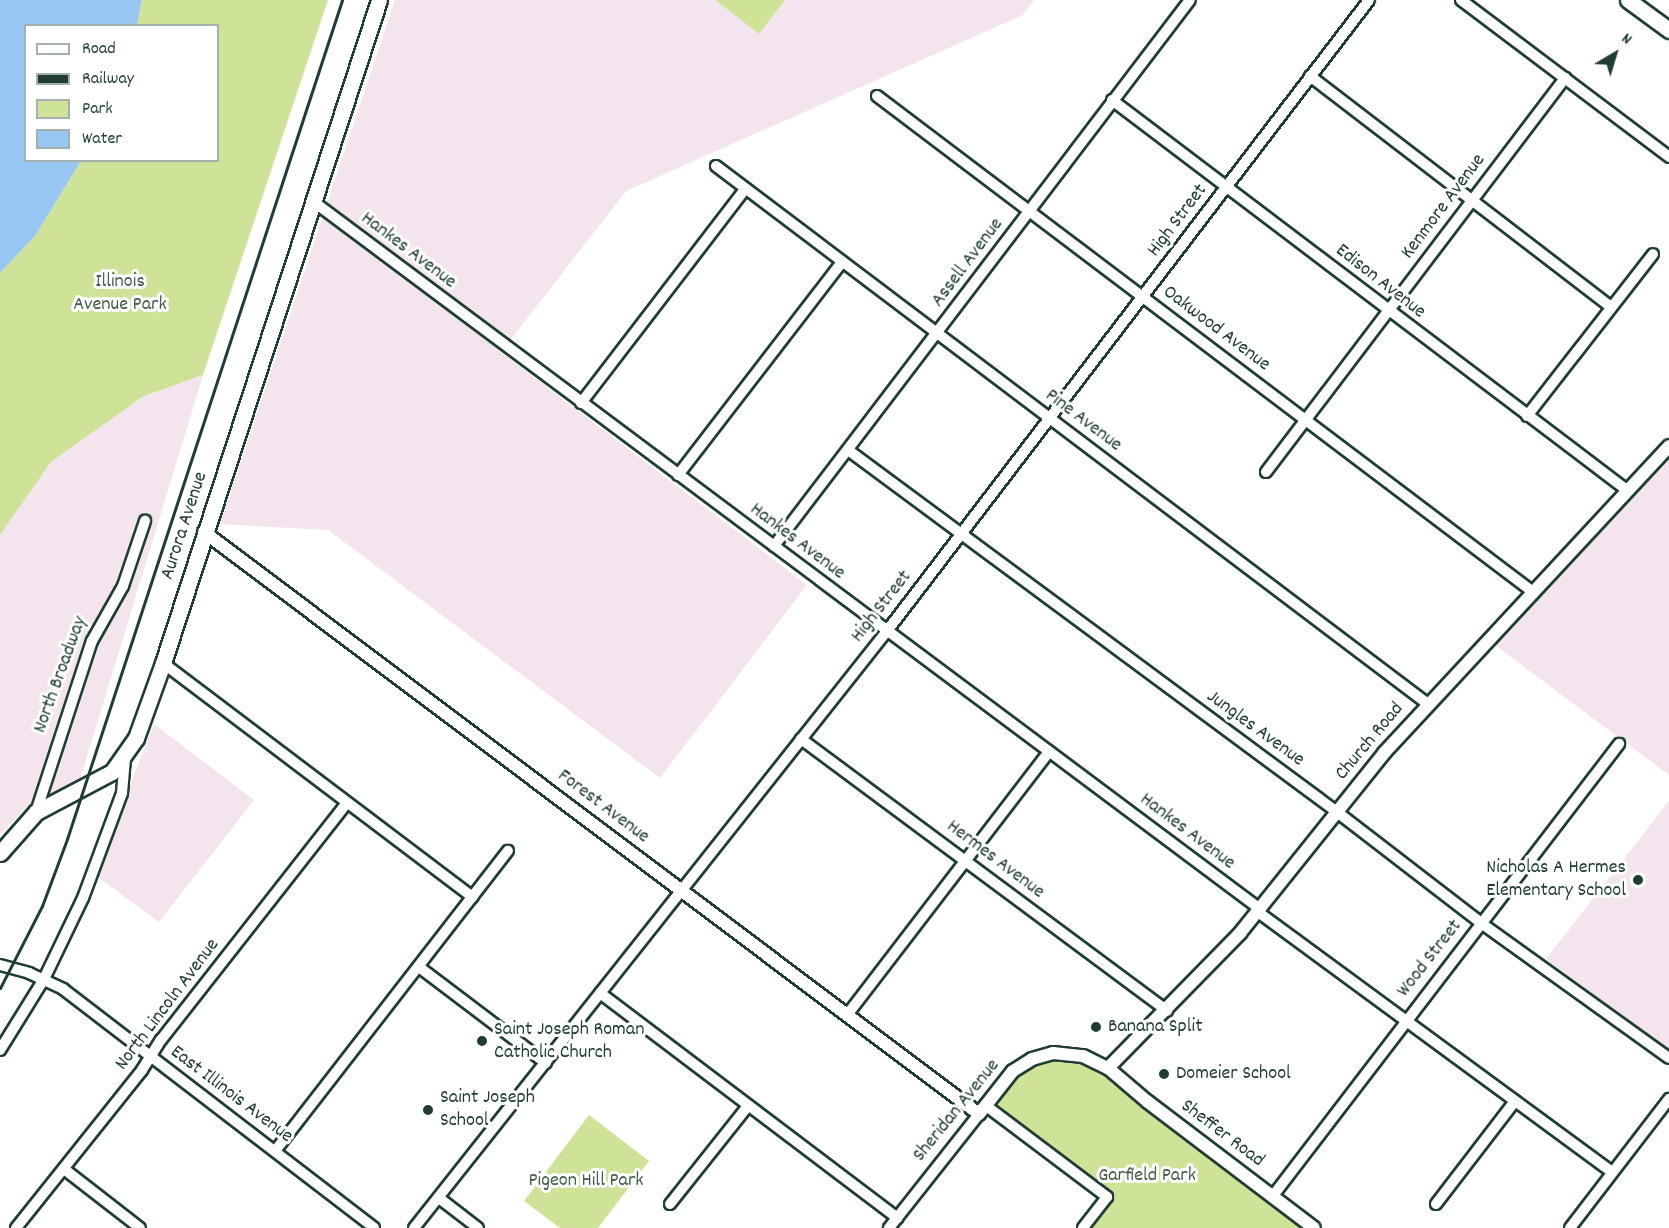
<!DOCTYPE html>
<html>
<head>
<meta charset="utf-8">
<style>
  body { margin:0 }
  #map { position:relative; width:1669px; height:1228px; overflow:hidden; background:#fff; font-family:Dekko,sans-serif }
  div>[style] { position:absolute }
  .built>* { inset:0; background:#f3e4ee }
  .green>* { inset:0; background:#cfe398 }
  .water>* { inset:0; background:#97c6f2 }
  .roads { filter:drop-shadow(2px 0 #1f3d34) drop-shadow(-2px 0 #1f3d34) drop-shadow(0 2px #1f3d34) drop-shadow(0 -2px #1f3d34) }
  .minor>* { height:10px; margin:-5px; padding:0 5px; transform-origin:5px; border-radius:5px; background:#fff }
  .tertiary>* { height:12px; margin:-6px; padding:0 6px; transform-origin:6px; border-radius:6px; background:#fff }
  .secondary>* { height:15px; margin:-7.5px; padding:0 7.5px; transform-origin:7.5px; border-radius:7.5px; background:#fff }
  .rail>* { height:3px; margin:-1.5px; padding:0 1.5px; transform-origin:1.5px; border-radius:1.5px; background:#1f3d34 }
  .dots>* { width:16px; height:16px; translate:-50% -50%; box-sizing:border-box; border:3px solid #fff; border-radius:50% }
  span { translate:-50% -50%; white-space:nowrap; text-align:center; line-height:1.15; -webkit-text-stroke:6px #fff; paint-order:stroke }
  .street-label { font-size:20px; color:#1f3d34 }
  .park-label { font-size:20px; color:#425e48 }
  .poi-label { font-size:20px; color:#1f3d34 }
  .right { translate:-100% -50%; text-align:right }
  .left { translate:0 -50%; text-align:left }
  .legend { position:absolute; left:24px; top:24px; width:195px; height:138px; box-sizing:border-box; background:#fff; border:2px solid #a5b1ae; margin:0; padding:8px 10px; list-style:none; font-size:18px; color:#1f3d34 }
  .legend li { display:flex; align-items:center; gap:12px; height:30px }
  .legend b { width:30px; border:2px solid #a5b1ae }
  .north { position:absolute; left:1585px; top:24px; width:60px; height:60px; -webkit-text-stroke:4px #fff; paint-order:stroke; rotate:38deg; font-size:16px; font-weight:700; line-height:24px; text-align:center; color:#1f3d34 }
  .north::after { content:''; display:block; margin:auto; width:21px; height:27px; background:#1f3d34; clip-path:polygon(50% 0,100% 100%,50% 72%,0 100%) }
</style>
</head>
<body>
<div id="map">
  <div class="built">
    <i style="clip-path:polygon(395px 0,715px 0,759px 34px,785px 0,1034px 0,1023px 15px,626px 191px,501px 352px,807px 585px,660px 778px,328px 530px,220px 524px)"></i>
    <i style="clip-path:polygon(203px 375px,79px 783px,31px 803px,0 835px,0 535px,51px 462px,144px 396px)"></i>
    <i style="clip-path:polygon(1669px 453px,1669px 775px,1491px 642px)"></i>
    <i style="clip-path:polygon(154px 724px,254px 800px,159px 922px,95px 875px)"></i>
    <i style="clip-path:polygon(1669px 801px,1669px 1051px,1546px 959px)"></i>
  </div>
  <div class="green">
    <i style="clip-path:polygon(142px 0,328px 0,203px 375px,144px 396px,51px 462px,0 535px,0 273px,35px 236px,81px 161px,218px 160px,218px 26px,137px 25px)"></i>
    <i style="clip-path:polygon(715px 0,785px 0,759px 34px)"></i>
    <i style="clip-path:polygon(1056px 1058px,1092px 1066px,1304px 1228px,1077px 1228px,1100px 1197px,986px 1113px,1013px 1078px,1039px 1062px)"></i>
    <i style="clip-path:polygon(589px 1115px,649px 1161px,598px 1228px,560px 1228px,524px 1201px)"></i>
  </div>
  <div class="water">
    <i style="clip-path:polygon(0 0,142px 0,137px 25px,26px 26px,26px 160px,81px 161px,35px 236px,0 273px)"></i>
  </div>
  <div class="roads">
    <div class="minor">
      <i style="left:1461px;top:0;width:261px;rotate:37deg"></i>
      <i style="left:1310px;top:76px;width:379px;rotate:37.5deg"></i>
      <i style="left:877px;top:96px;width:822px;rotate:37.09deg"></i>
      <i style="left:1112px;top:100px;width:647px;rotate:37.15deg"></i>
      <i style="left:716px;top:166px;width:892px;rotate:37.08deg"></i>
      <i style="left:314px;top:202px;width:1181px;rotate:36.77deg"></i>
      <i style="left:581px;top:403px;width:270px;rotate:-52.5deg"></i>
      <i style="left:1527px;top:416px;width:205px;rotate:-52.1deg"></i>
      <i style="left:848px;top:450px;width:608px;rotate:36.51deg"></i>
      <i style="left:1337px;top:812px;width:182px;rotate:37.6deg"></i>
      <i style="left:1481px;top:923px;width:231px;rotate:35.7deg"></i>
      <i style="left:1266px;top:472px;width:495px;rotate:-52.8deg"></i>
      <i style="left:678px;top:475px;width:269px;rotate:-52.4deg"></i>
      <i style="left:774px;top:546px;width:686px;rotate:-52.7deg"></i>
      <i style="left:163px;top:663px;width:388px;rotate:37.1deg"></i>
      <i style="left:801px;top:739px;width:456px;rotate:36.6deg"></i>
      <i style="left:36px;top:812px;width:180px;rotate:-71.9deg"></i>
      <i style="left:92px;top:641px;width:63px;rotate:-60.6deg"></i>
      <i style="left:123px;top:586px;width:69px;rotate:-71.3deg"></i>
      <i style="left:1258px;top:912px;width:439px;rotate:36.3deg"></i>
      <i style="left:0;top:965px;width:30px;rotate:15deg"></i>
      <i style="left:29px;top:973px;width:38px;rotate:25deg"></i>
      <i style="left:63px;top:989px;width:392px;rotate:37.5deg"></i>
      <i style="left:419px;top:967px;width:159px;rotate:37.1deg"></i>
      <i style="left:600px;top:993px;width:373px;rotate:37.1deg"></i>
      <i style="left:847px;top:1015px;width:332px;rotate:-52.5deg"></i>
      <i style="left:0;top:1050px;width:84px;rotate:-58.2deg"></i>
      <i style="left:44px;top:979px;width:90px;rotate:-64.3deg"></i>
      <i style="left:83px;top:898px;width:112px;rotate:-69.6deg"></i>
      <i style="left:122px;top:793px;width:37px;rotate:-85deg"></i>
      <i style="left:985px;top:1105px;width:153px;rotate:37deg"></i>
      <i style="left:1107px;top:1197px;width:39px;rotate:128deg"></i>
      <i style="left:275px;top:1151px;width:380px;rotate:-52.2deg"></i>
      <i style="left:64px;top:1169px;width:96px;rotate:37.8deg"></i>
      <i style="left:1272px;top:1197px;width:571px;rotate:-52.55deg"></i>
      <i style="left:439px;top:1198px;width:49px;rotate:37.6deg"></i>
      <i style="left:670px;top:1204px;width:125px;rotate:-51.5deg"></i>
      <i style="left:1436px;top:1204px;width:130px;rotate:-52.5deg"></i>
      <i style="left:16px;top:1228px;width:202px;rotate:-51.4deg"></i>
      <i style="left:142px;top:1070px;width:36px;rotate:-58deg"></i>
      <i style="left:161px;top:1040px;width:301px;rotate:-51.9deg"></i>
      <i style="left:414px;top:1228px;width:762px;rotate:-51.61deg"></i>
      <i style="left:887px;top:631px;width:794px;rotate:-52.62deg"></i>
      <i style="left:889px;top:1228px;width:145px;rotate:-51.7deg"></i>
      <i style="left:1570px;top:1228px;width:163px;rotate:-52.5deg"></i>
    </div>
    <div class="tertiary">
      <i style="left:204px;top:532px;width:969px;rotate:36.91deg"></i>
      <i style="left:979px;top:1114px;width:55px;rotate:-51.7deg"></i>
      <i style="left:1013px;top:1071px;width:22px;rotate:-32deg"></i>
      <i style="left:1032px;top:1059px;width:22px;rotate:-16deg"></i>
      <i style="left:1053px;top:1053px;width:30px;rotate:6deg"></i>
      <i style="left:1083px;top:1056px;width:28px;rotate:26deg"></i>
      <i style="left:1108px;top:1068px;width:52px;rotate:40.4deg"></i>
      <i style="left:1148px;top:1102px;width:208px;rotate:37.2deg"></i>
      <i style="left:1108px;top:1068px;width:189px;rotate:-45.6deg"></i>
      <i style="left:1240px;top:933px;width:231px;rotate:-51.3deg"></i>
      <i style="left:1384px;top:753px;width:419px;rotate:-47.1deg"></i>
    </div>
    <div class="secondary">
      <i style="left:1628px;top:0;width:51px;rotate:36.2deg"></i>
      <i style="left:0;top:853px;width:55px;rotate:-48.7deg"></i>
      <i style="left:36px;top:812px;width:86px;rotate:-27.8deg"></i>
      <i style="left:112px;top:772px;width:42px;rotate:-54.8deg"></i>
      <i style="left:136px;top:738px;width:80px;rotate:-70.2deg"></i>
      <i style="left:163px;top:663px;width:697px;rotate:-71.95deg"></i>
    </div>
  </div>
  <div class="rail">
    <i style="left:0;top:988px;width:92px;rotate:-62.9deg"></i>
    <i style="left:42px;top:906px;width:72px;rotate:-69.5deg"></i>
    <i style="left:67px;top:839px;width:883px;rotate:-71.85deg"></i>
  </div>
  <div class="dots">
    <i style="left:1638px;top:880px;background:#1f3d34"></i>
    <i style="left:1096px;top:1027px;background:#1f3d34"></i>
    <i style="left:482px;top:1041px;background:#1f3d34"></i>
    <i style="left:1164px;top:1074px;background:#1f3d34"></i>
    <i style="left:428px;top:1110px;background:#1f3d34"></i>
  </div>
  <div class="street-label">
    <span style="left:1444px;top:207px;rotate:-53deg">Kenmore Avenue</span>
    <span style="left:1178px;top:221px;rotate:-53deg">High Street</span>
    <span style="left:408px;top:251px;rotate:37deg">Hankes Avenue</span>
    <span style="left:968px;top:263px;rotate:-53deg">Assell Avenue</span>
    <span style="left:1380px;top:282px;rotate:38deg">Edison Avenue</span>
    <span style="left:1216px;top:329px;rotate:37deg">Oakwood Avenue</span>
    <span style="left:1083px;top:421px;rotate:37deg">Pine Avenue</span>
    <span style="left:185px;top:526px;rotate:-72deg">Aurora Avenue</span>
    <span style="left:797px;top:542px;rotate:37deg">Hankes Avenue</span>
    <span style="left:882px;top:607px;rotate:-52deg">High Street</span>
    <span style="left:61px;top:675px;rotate:-70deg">North Broadway</span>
    <span style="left:1255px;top:729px;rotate:36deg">Jungles Avenue</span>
    <span style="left:1370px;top:742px;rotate:-50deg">Church Road</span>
    <span style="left:603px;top:807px;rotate:37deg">Forest Avenue</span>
    <span style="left:1187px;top:832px;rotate:37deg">Hankes Avenue</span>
    <span style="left:995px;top:860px;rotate:37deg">Hermes Avenue</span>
    <span style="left:1430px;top:959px;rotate:-52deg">Wood Street</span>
    <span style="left:168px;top:1005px;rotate:-53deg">North Lincoln Avenue</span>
    <span style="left:231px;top:1095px;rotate:37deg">East Illinois Avenue</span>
    <span style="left:957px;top:1111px;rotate:-51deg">Sheridan Avenue</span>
    <span style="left:1222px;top:1134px;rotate:37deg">Sheffer Road</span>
  </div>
  <div class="park-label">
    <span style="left:120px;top:294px">Illinois<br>Avenue Park</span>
    <span style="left:1147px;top:1176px">Garfield Park</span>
    <span style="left:586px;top:1181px">Pigeon Hill Park</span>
  </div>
  <div class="poi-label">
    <span class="right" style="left:1626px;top:880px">Nicholas A Hermes<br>Elementary School</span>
    <span class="left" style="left:1108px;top:1027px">Banana Split</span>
    <span class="left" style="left:494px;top:1042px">Saint Joseph Roman<br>Catholic Church</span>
    <span class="left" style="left:1176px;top:1074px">Domeier School</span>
    <span class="left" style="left:440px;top:1110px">Saint Joseph<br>School</span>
  </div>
  <ul class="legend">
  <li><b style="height:8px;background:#fff"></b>Road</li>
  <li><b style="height:8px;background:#1f3d34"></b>Railway</li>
  <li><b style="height:16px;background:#cfe398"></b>Park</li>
  <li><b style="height:16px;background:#97c6f2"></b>Water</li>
  </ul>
  <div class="north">N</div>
</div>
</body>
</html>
